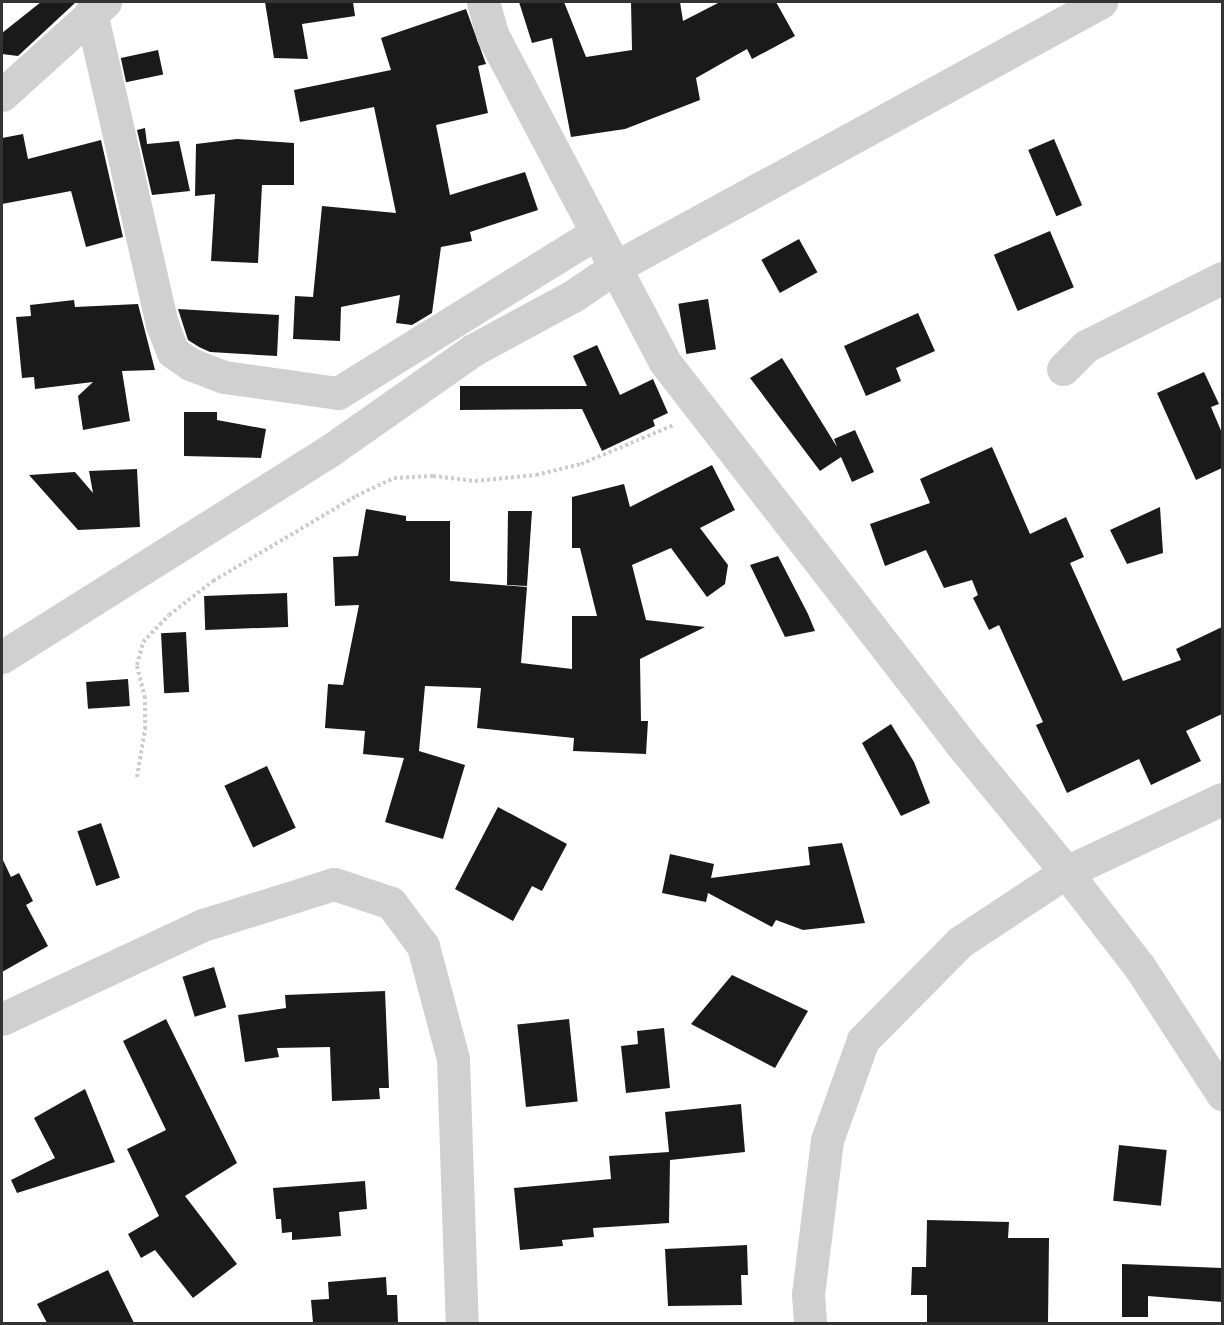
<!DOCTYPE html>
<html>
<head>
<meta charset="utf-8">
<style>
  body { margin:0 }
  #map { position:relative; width:1224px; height:1325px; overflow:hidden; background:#fff; font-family:"Fira Sans Condensed",sans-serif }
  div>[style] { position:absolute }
  .building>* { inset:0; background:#1a1a1a; transform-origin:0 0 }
  .path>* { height:4px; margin-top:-2px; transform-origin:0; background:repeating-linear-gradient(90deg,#cdcdcd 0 3px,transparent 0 6px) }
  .minor>* { height:33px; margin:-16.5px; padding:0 16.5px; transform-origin:16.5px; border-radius:16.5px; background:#d0d0d0 }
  span { translate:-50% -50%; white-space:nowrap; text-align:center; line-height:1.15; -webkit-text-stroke:6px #fff; paint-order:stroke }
  .frame { position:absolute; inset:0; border:3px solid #333; pointer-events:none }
</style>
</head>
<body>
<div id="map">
  <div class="building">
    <i style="clip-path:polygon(41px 2px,76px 2px,18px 56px,2px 54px,2px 33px)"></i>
    <i style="clip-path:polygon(265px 2px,353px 2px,355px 16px,302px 24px,308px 59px,274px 58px)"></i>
    <i style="clip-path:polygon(519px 2px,564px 2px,586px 57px,632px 50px,631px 2px,680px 2px,683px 21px,720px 2px,776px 2px,795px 36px,752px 59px,747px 49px,696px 78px,700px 100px,625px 129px,571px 137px,552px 38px,532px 43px)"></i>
    <i style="clip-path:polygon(466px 9px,486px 64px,478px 66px,488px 113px,436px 125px,450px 195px,525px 172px,538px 210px,470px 232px,472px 241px,441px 247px,432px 313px,412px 325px,396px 323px,400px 295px,341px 307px,340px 341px,293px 339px,295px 296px,313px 297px,322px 206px,396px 213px,374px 107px,300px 122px,294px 90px,391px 70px,381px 38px)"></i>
    <i style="left:158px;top:50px;width:25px;height:38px;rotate:78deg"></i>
    <i style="clip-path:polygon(145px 128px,147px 144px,179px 141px,190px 191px,152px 195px,137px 130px)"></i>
    <i style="clip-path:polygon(23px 134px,28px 159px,101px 140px,123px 237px,86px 247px,71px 191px,2px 204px,2px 138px)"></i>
    <i style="clip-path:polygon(237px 139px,294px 143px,294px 185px,262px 185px,258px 263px,211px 261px,215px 194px,195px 196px,196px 144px)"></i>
    <i style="left:1054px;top:139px;width:72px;height:28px;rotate:67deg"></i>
    <i style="left:1050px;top:231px;width:61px;height:61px;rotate:67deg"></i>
    <i style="left:799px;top:239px;width:38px;height:43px;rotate:61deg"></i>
    <i style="left:708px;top:299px;width:51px;height:30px;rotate:81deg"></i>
    <i style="clip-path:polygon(74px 300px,75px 307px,138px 304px,155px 370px,122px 371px,130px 421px,83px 430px,78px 396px,93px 382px,35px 389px,34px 377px,22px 378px,16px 317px,31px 316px,30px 305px)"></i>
    <i style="clip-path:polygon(178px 309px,279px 315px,277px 356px,210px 352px,199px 347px,188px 340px)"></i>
    <i style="clip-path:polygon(918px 313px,935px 351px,896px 368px,901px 381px,866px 396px,844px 346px)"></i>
    <i style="clip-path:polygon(597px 345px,620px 395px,653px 379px,668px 413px,653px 420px,655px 426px,602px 451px,582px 409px,460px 410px,460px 386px,587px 386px,573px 356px)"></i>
    <i style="clip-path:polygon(782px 358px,837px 447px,834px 439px,855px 430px,874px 472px,852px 482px,841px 457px,820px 471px,750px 378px)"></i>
    <i style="clip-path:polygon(1204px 372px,1219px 404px,1211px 407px,1222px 433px,1222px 468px,1196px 480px,1157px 393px)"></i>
    <i style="clip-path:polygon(184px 412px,217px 412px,217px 420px,266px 429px,261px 458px,184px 456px)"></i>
    <i style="clip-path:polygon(992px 447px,1030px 534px,1066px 517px,1084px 557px,1070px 563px,1123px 681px,1181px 660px,1176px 649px,1222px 627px,1222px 714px,1186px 731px,1201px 761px,1151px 785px,1139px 759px,1067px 793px,1036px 725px,1043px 722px,999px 625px,989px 630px,973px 598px,978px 595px,972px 580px,944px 588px,926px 550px,885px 566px,870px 524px,930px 503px,920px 479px)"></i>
    <i style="clip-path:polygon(712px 465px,735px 510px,700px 528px,728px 565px,725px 584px,707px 597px,671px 548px,632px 565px,646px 620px,705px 627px,640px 659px,641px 721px,648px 721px,646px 754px,573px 751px,574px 738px,477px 728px,481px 688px,425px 686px,419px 751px,465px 765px,443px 839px,385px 822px,404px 758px,363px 754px,365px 731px,325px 728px,328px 684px,343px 685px,359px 605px,335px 606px,333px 557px,358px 556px,366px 509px,406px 516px,406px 521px,450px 521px,450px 581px,527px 587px,521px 663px,572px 669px,572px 616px,597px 616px,580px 548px,572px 548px,572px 497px,624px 484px,630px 507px)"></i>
    <i style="clip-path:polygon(137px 469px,140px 527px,78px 530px,29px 475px,75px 472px,93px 493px,89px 471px)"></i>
    <i style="clip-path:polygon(1160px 507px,1163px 553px,1127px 564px,1110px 530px)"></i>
    <i style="clip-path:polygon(508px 511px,532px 511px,527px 586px,507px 585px)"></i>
    <i style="clip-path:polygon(778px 556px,808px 614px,815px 631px,785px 637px,750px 565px)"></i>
    <i style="left:287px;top:593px;width:34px;height:83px;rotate:88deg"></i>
    <i style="left:186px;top:632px;width:60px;height:25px;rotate:87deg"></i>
    <i style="left:128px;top:679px;width:27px;height:42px;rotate:86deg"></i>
    <i style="clip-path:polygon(891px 724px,914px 762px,930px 803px,901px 816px,862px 743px)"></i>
    <i style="left:267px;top:766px;width:68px;height:47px;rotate:65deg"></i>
    <i style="clip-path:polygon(498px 807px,567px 844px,542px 891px,532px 886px,513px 921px,455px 889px)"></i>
    <i style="left:101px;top:823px;width:58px;height:25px;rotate:71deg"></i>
    <i style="clip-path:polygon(842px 843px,865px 923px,803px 930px,776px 920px,772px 927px,708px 893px,706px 902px,662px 893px,670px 854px,714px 864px,711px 878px,810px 865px,808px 847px)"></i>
    <i style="clip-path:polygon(2px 858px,11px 877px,19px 873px,33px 901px,26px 905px,48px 946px,2px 972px)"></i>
    <i style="left:214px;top:967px;width:42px;height:33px;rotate:73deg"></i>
    <i style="clip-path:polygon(732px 975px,808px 1011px,775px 1068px,691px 1024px)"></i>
    <i style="clip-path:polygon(385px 991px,389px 1088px,379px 1088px,380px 1099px,332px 1101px,330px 1047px,277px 1048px,279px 1057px,245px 1062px,238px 1015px,286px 1008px,285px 995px)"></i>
    <i style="clip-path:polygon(166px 1019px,237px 1163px,185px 1196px,237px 1264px,193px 1298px,155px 1250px,141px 1258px,128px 1234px,159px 1216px,127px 1149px,166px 1130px,123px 1041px)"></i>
    <i style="left:569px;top:1019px;width:83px;height:52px;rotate:84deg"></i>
    <i style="clip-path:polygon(664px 1028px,670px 1088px,626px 1093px,621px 1046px,638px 1044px,637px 1031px)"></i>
    <i style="clip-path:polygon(85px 1089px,115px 1162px,17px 1193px,11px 1180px,55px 1158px,34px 1118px)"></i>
    <i style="clip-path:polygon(741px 1104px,745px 1152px,670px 1160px,669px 1223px,593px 1228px,594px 1237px,562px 1240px,563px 1246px,520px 1250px,514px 1188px,611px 1179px,609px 1156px,669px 1152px,665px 1112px)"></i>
    <i style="left:1119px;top:1145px;width:48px;height:56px;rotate:6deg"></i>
    <i style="clip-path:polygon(365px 1181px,367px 1209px,339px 1212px,341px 1236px,292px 1240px,292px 1232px,282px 1233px,281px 1219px,276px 1219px,273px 1188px)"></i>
    <i style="clip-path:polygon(927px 1220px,1009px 1222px,1008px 1238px,1049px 1238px,1048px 1323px,927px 1323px,927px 1295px,911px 1295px,912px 1267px,926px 1267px)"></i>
    <i style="clip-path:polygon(747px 1245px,748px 1275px,741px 1275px,742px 1305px,668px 1306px,665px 1249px)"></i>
    <i style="clip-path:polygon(1122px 1264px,1222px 1268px,1222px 1302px,1148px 1296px,1148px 1317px,1122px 1317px)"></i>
    <i style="clip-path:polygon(108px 1270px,134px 1323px,47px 1323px,37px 1304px)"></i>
    <i style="clip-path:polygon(386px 1277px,387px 1295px,397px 1295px,398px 1323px,313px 1323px,311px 1300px,329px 1299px,328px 1282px)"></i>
  </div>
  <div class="path">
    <i style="left:137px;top:777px;width:49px;rotate:-80.5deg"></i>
    <i style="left:145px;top:729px;width:31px;rotate:-90deg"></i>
    <i style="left:145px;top:698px;width:34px;rotate:-104deg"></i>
    <i style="left:137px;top:665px;width:24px;rotate:-75deg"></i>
    <i style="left:143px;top:642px;width:37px;rotate:-46deg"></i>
    <i style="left:169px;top:615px;width:56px;rotate:-37.7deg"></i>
    <i style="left:213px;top:581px;width:166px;rotate:-30.7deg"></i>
    <i style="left:356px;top:496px;width:42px;rotate:-25.3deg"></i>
    <i style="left:394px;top:478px;width:39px;rotate:-3deg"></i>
    <i style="left:433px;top:476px;width:42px;rotate:6.8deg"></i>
    <i style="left:475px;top:481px;width:61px;rotate:-5.6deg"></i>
    <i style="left:536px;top:475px;width:46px;rotate:-13.7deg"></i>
    <i style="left:581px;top:464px;width:101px;rotate:-22.8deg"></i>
  </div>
  <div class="minor">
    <i style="left:483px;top:2px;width:35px;rotate:74deg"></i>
    <i style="left:493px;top:36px;width:367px;rotate:62.2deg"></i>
    <i style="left:664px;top:361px;width:485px;rotate:52.2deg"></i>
    <i style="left:961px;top:744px;width:166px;rotate:50.6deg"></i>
    <i style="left:1066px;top:872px;width:127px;rotate:146.6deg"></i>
    <i style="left:960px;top:942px;width:138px;rotate:134.7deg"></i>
    <i style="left:863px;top:1040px;width:106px;rotate:109.8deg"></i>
    <i style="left:827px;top:1140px;width:155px;rotate:97deg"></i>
    <i style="left:808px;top:1294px;width:30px;rotate:86deg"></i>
    <i style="left:91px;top:12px;width:320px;rotate:77.2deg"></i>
    <i style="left:162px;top:324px;width:30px;rotate:69deg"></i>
    <i style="left:173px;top:352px;width:21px;rotate:35deg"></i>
    <i style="left:190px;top:364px;width:36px;rotate:21deg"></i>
    <i style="left:224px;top:377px;width:115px;rotate:8deg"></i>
    <i style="left:338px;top:393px;width:304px;rotate:-31.8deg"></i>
    <i style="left:2px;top:95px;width:139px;rotate:-42.1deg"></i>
    <i style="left:1063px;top:369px;width:33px;rotate:-45deg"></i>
    <i style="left:1086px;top:346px;width:152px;rotate:-26.6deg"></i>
    <i style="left:2px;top:657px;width:386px;rotate:-32.2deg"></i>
    <i style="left:329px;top:451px;width:176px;rotate:-35deg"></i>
    <i style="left:473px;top:350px;width:114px;rotate:-28.4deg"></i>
    <i style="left:573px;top:296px;width:50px;rotate:-34.3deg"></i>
    <i style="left:614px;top:268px;width:555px;rotate:-28.64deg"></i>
    <i style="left:1222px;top:799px;width:172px;rotate:154.9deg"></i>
    <i style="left:1066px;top:872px;width:119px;rotate:52.2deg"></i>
    <i style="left:1139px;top:966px;width:153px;rotate:57deg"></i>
    <i style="left:2px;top:1019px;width:222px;rotate:-25.1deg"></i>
    <i style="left:203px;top:925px;width:137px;rotate:-17.4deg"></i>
    <i style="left:334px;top:884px;width:60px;rotate:18.4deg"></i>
    <i style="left:391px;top:903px;width:54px;rotate:53.3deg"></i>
    <i style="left:423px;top:946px;width:117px;rotate:75.1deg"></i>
    <i style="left:453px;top:1059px;width:265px;rotate:88.1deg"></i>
  </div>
  <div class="frame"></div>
</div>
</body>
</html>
